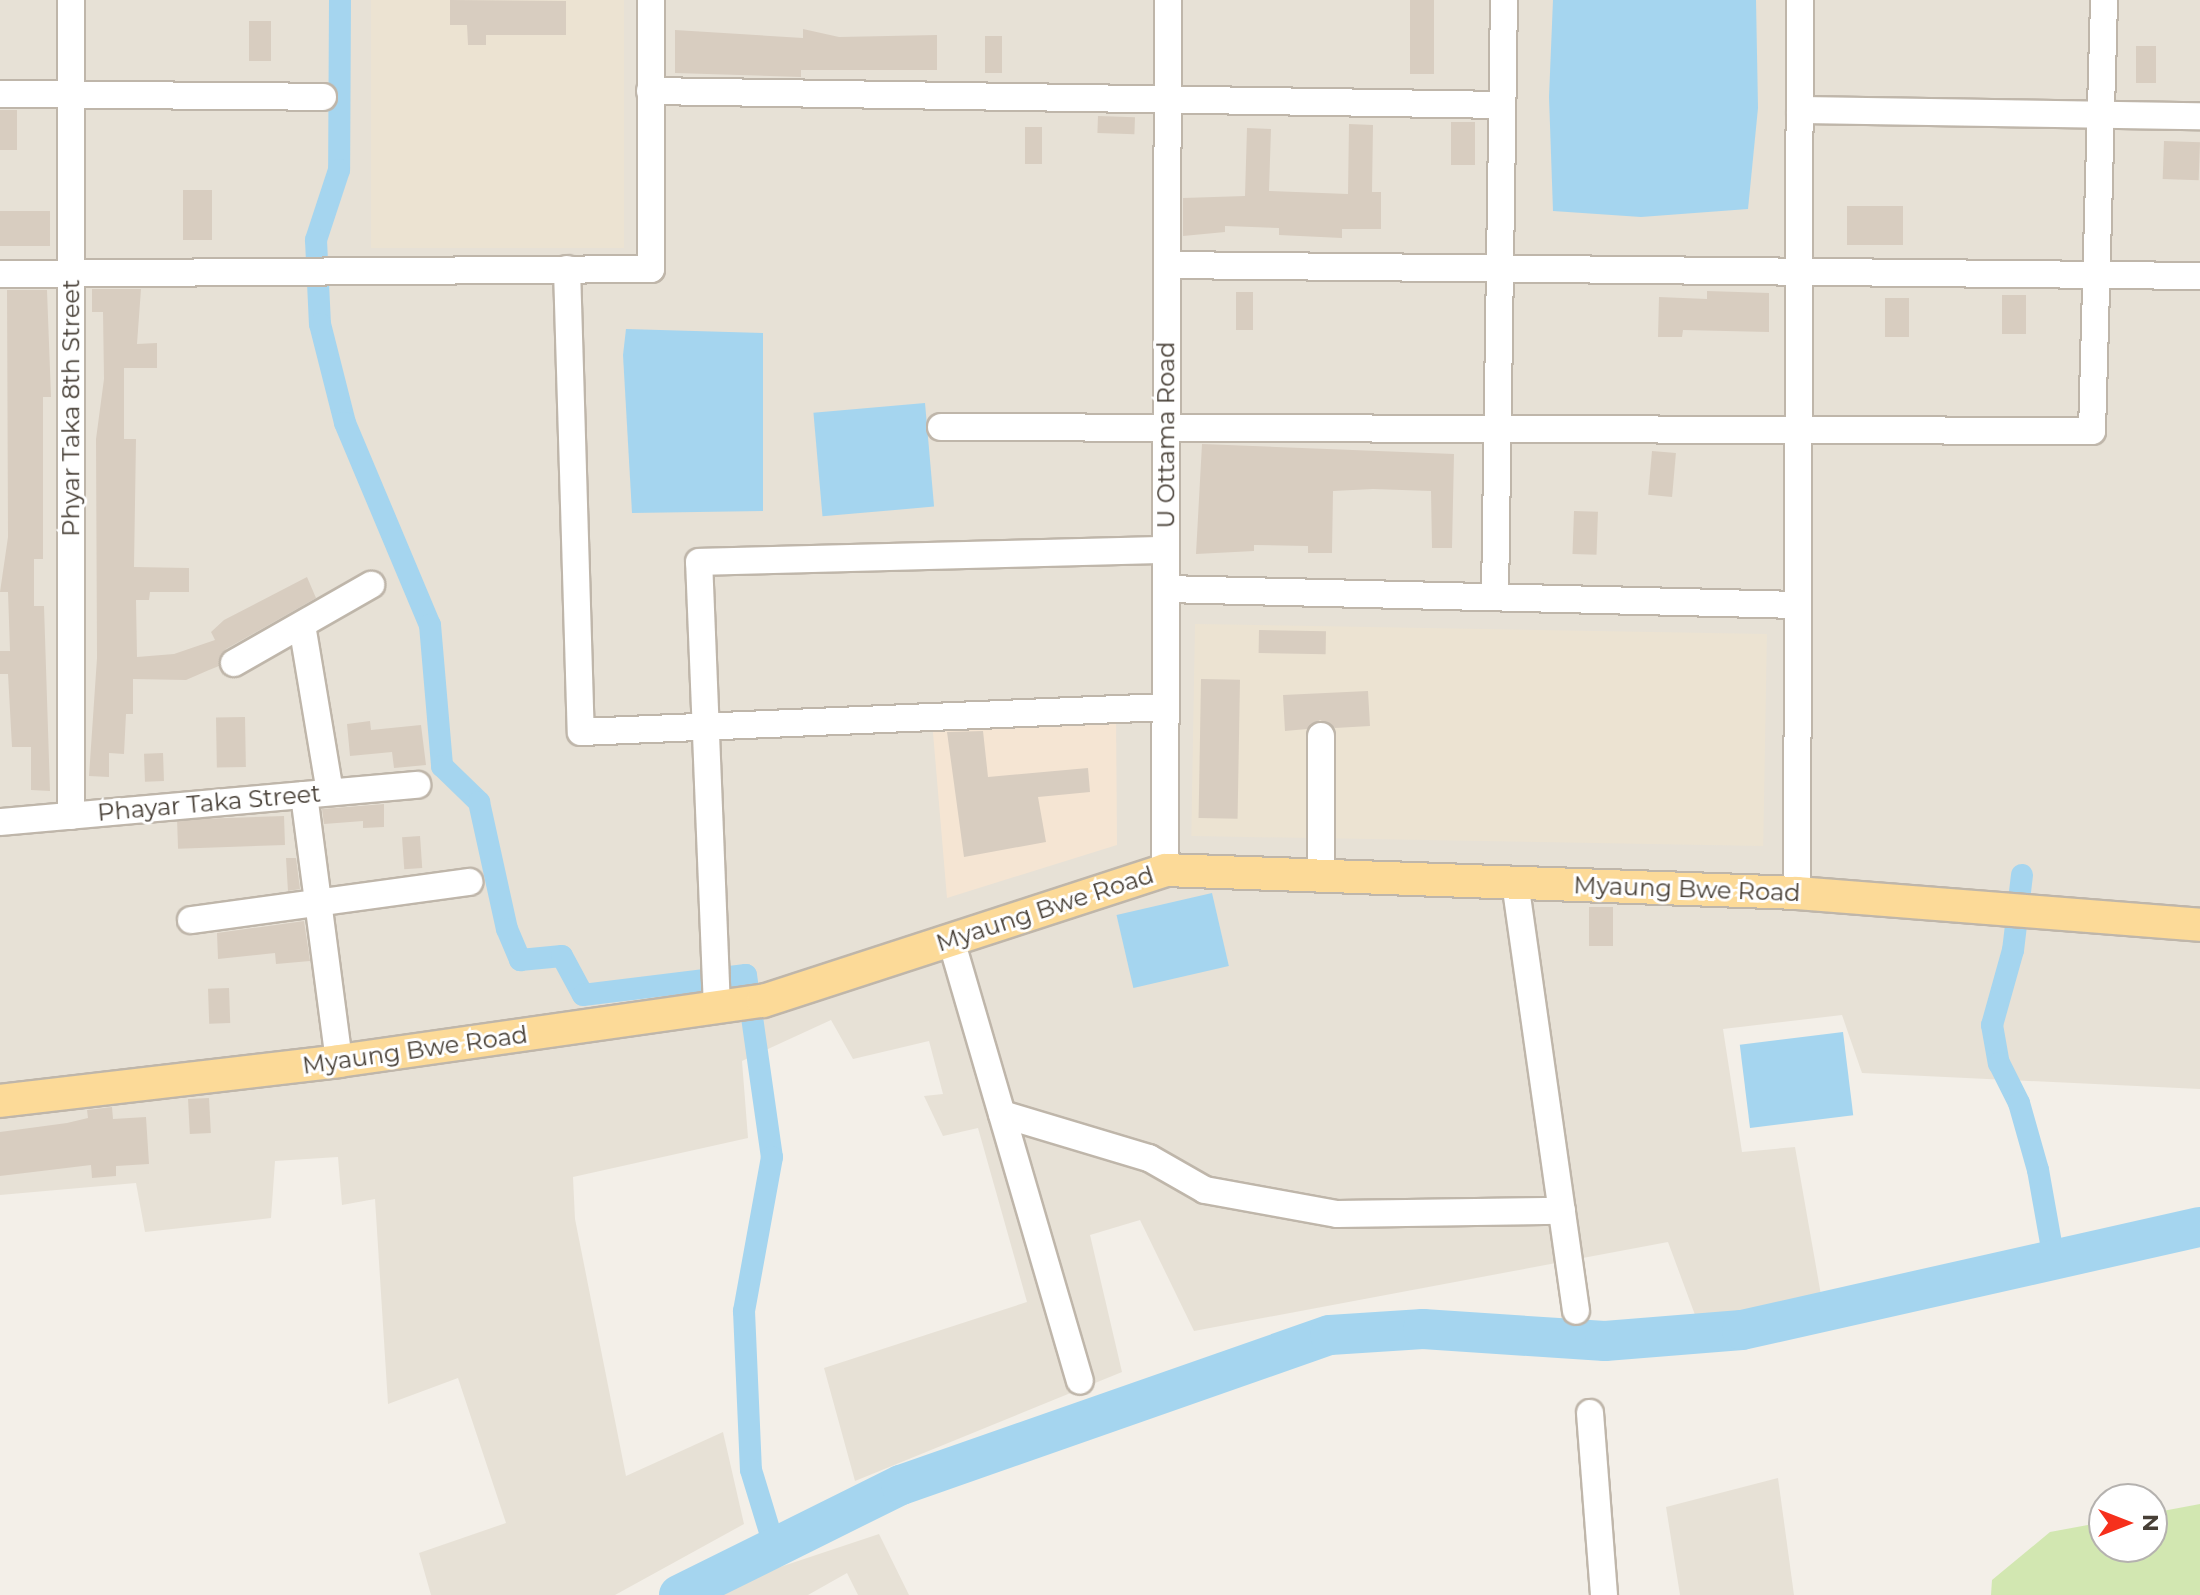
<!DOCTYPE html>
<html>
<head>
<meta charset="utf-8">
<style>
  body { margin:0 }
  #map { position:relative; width:2200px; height:1595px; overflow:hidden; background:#f3efe8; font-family:Montserrat,sans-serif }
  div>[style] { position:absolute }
  .residential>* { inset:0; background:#e7e1d6 }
  .commercial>* { inset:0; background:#f5e5d3 }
  .education>* { inset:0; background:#ece3d2; transform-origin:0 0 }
  .green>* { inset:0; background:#d2e7b1 }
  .water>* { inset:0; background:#a5d5ef; transform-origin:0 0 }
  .canal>* { height:22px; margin:-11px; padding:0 11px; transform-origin:11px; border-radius:11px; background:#a5d5ef }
  .river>* { height:40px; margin:-20px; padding:0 20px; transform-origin:20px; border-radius:20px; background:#a5d5ef }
  .building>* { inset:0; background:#d8cdc0; transform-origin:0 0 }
  .roads { filter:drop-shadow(2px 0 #bfb6aa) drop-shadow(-2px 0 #bfb6aa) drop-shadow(0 2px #bfb6aa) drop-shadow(0 -2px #bfb6aa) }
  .minor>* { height:26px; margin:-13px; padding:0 13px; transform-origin:13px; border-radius:13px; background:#fff }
  .major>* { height:32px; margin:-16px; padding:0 16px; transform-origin:16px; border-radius:16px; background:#fcda98 }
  span { translate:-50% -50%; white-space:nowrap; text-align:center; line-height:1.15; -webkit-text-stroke:6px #fff; paint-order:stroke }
  .street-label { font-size:24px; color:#473f36 }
  .north { position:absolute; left:2088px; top:1483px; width:80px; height:80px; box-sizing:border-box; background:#fff; border:2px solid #b5b2af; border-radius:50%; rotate:90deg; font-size:22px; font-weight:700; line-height:32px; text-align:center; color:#473f36 }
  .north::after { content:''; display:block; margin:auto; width:28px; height:36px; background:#f6301c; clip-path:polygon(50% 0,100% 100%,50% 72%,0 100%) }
</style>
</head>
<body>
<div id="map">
  <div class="residential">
    <i style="clip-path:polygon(0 0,2200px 0,2200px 1089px,1862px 1073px,1842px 1015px,1723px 1029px,1742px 1152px,1795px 1147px,1821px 1295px,1698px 1323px,1668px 1242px,1194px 1331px,1140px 1220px,1090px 1235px,1122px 1372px,855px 1481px,824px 1368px,1027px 1302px,978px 1128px,943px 1136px,924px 1096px,943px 1094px,929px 1041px,853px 1059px,831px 1020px,742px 1061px,748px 1138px,573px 1177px,575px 1219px,626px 1476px,723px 1432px,744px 1524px,615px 1595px,431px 1595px,419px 1553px,506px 1523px,458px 1378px,388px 1404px,375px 1199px,342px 1205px,338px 1157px,275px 1161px,271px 1218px,145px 1232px,136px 1183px,0 1195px)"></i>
    <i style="clip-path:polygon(1778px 1478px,1794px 1595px,1680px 1595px,1666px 1507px)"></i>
    <i style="clip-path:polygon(879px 1534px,909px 1595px,858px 1595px,847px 1573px,808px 1595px,716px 1595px,753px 1576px)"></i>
  </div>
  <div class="commercial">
    <i style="clip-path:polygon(1116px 713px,1117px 845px,947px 898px,932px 721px)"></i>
  </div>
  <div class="education">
    <i style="left:371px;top:0;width:253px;height:248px"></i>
    <i style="left:1195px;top:624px;width:572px;height:212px;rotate:1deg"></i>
  </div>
  <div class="green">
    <i style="clip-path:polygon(2200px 1504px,2200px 1595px,1991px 1595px,1992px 1580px,2050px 1532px,2104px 1522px,2104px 1547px,2152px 1547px,2152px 1513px)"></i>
  </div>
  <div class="water">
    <i style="clip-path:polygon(1553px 0,1756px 0,1758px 108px,1748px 209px,1641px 217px,1553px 211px,1549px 97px)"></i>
    <i style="clip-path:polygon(626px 329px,763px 333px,763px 511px,632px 513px,623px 355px)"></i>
    <i style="left:925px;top:403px;width:104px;height:112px;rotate:85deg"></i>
    <i style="left:1212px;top:893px;width:75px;height:98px;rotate:77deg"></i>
    <i style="left:1843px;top:1032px;width:84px;height:104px;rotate:83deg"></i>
  </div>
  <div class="canal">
    <i style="left:340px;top:0;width:170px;rotate:90.3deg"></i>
    <i style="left:339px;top:170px;width:74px;rotate:108.2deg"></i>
    <i style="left:316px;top:240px;width:84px;rotate:87.3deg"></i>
    <i style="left:320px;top:324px;width:102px;rotate:75.8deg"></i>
    <i style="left:345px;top:423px;width:219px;rotate:67.2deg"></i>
    <i style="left:430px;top:625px;width:142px;rotate:85.1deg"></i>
    <i style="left:442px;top:766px;width:52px;rotate:44.2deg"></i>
    <i style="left:479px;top:802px;width:130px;rotate:77.6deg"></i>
    <i style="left:507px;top:929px;width:34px;rotate:67deg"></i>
    <i style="left:520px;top:960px;width:42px;rotate:-5.4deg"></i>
    <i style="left:562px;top:956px;width:44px;rotate:61.7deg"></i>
    <i style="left:583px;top:995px;width:164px;rotate:-7deg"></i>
    <i style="left:746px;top:975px;width:184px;rotate:81.9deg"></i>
    <i style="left:772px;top:1157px;width:157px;rotate:100.3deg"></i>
    <i style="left:744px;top:1311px;width:159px;rotate:87.5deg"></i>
    <i style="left:751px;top:1470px;width:78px;rotate:73deg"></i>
    <i style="left:2022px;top:875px;width:76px;rotate:96.8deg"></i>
    <i style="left:2013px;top:950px;width:78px;rotate:105.6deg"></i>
    <i style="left:1992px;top:1025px;width:39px;rotate:80deg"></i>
    <i style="left:1999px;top:1063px;width:45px;rotate:63.4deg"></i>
    <i style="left:2019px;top:1103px;width:70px;rotate:74.2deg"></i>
    <i style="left:2038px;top:1170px;width:91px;rotate:79.9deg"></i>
  </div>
  <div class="river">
    <i style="left:679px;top:1595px;width:248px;rotate:-26.4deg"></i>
    <i style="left:901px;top:1485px;width:454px;rotate:-19.3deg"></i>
    <i style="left:1330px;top:1335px;width:93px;rotate:-3.7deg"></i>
    <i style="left:1423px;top:1329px;width:182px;rotate:3.8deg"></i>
    <i style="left:1605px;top:1341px;width:137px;rotate:-4.6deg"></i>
    <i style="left:1742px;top:1330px;width:469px;rotate:-12.7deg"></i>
  </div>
  <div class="building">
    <i style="clip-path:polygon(450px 0,566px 1px,566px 35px,486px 35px,486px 45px,468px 45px,467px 25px,450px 25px)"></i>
    <i style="left:1410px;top:0;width:24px;height:74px"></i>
    <i style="left:249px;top:21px;width:22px;height:40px"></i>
    <i style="clip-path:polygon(803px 29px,839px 37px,937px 35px,937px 70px,801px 70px,801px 77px,675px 73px,675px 30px,803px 38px)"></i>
    <i style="left:985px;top:36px;width:17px;height:37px"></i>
    <i style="left:2136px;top:46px;width:20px;height:37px"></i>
    <i style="left:0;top:110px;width:17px;height:40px"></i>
    <i style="left:1098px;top:116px;width:37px;height:17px;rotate:2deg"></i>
    <i style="left:1451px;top:122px;width:24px;height:43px"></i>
    <i style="clip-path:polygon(1349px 124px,1373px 125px,1372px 192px,1381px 192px,1381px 229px,1342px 229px,1342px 238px,1279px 235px,1279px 228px,1225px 226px,1225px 232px,1183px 236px,1183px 198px,1245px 196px,1247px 128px,1271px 129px,1269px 191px,1348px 194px)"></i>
    <i style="left:1025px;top:127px;width:17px;height:37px"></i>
    <i style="left:2164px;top:141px;width:36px;height:38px;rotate:2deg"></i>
    <i style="left:183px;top:190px;width:29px;height:50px"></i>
    <i style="left:1847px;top:206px;width:56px;height:39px"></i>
    <i style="left:0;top:211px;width:50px;height:35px"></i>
    <i style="clip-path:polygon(92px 289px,141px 289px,137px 344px,157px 343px,157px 368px,124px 368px,124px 439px,136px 439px,134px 567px,189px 568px,189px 592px,150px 592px,149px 600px,136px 600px,137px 657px,174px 654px,215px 640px,211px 632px,224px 620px,307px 577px,316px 598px,226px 649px,219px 666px,209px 670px,186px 680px,133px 679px,133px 714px,126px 714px,124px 754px,109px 753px,109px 777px,89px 776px,97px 658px,96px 439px,104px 379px,103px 312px,92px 312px)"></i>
    <i style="clip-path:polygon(7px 290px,47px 290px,51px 397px,43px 397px,43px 559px,34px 559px,34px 606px,44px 606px,50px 791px,31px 790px,31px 747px,12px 747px,8px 674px,0 674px,0 651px,10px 651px,8px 592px,0 592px,8px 537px)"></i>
    <i style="clip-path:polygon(1707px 291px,1769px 293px,1769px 332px,1683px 330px,1682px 337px,1658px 337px,1659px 297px,1707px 299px)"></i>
    <i style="left:1236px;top:292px;width:17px;height:38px"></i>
    <i style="left:2002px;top:295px;width:24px;height:39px"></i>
    <i style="left:1885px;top:298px;width:24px;height:39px"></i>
    <i style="clip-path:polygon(1202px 444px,1454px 454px,1452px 548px,1432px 548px,1431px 491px,1373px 489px,1333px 491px,1332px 553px,1308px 553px,1308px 546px,1254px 545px,1254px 551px,1196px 554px)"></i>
    <i style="left:1652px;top:451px;width:24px;height:44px;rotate:5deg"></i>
    <i style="left:1574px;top:511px;width:24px;height:43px;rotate:2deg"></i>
    <i style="left:1259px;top:630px;width:67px;height:23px;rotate:1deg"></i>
    <i style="left:1201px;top:679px;width:39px;height:139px;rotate:1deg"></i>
    <i style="clip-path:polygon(1368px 691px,1370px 726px,1335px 728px,1320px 720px,1307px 729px,1285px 731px,1283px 695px)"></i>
    <i style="left:245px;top:717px;width:50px;height:29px;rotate:89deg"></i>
    <i style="clip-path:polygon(370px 721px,371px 730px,421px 725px,426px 765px,394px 768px,392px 752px,350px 756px,347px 724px)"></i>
    <i style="clip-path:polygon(983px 731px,988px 777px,1088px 768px,1090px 792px,1038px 797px,1046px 842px,964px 857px,947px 732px)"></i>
    <i style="left:163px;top:753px;width:28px;height:19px;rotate:88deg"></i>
    <i style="clip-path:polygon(384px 804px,384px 827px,363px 828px,363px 821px,324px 824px,322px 809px)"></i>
    <i style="left:284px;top:816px;width:29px;height:107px;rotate:88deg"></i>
    <i style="left:420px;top:836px;width:32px;height:18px;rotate:86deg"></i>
    <i style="clip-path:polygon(286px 858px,296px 858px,300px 889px,288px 891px)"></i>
    <i style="left:1589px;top:907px;width:24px;height:39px"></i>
    <i style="clip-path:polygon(304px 921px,310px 961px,276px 964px,275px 953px,218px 959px,217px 933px)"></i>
    <i style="left:229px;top:988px;width:35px;height:21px;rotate:88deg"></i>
    <i style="left:209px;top:1098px;width:35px;height:21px;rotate:87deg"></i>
    <i style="clip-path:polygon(112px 1107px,113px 1119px,146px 1117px,149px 1164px,116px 1166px,116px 1176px,92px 1178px,91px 1165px,0 1176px,0 1132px,67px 1123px,88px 1118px,87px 1110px)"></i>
  </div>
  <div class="roads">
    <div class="minor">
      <i style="left:71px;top:0;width:816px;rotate:90deg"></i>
      <i style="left:650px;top:91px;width:852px;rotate:0.94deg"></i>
      <i style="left:0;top:94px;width:323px;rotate:0.5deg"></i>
      <i style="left:1800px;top:110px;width:400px;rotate:0.9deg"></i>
      <i style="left:1167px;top:265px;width:1033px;rotate:0.61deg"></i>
      <i style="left:567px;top:269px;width:463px;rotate:88.3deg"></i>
      <i style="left:581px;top:732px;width:585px;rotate:-2.45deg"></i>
      <i style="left:0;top:274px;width:651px;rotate:-0.44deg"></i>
      <i style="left:651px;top:269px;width:269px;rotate:-90deg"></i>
      <i style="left:941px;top:427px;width:1151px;rotate:0.2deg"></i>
      <i style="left:2092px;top:431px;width:431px;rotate:-88.4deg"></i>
      <i style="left:1166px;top:589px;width:632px;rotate:1.45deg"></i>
      <i style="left:1495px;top:597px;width:597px;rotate:-89.14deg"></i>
      <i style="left:302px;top:625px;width:169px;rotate:80.5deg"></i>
      <i style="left:234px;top:663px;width:158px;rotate:-29.7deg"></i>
      <i style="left:1321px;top:736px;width:137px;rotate:90deg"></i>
      <i style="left:304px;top:795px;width:268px;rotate:82.5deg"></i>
      <i style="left:0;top:822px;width:419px;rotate:-5.1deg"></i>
      <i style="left:1165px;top:870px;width:870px;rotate:-89.8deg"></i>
      <i style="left:1515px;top:882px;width:433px;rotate:81.9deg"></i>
      <i style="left:1797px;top:893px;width:893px;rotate:-89.81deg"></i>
      <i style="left:191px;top:920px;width:281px;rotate:-7.8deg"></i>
      <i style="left:951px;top:940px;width:459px;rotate:73.7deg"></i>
      <i style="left:717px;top:1008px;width:446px;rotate:-92.3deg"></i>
      <i style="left:699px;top:562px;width:467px;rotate:-1.5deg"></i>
      <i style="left:1002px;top:1114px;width:153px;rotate:16.7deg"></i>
      <i style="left:1149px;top:1158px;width:64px;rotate:29.7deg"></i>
      <i style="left:1205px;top:1190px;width:134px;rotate:10.3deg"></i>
      <i style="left:1337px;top:1214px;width:225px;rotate:-0.8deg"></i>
      <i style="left:1590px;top:1413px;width:183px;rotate:85.6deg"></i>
    </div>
    <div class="major">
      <i style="left:0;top:1101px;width:341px;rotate:-6.7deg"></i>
      <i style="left:339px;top:1061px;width:428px;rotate:-8.1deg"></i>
      <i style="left:763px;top:1001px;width:423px;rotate:-18deg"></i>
      <i style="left:1165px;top:870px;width:632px;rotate:2.08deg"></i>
      <i style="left:1797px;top:893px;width:404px;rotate:4.5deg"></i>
    </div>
  </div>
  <div class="street-label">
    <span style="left:71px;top:408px;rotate:-90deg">Phyar Taka 8th Street</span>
    <span style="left:1166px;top:435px;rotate:-90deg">U Ottama Road</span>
    <span style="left:209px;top:803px;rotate:-5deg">Phayar Taka Street</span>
    <span style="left:1687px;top:889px;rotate:2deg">Myaung Bwe Road</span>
    <span style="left:1045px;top:909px;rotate:-18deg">Myaung Bwe Road</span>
    <span style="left:415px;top:1050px;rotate:-8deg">Myaung Bwe Road</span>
  </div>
  <div class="north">N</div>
</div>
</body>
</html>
